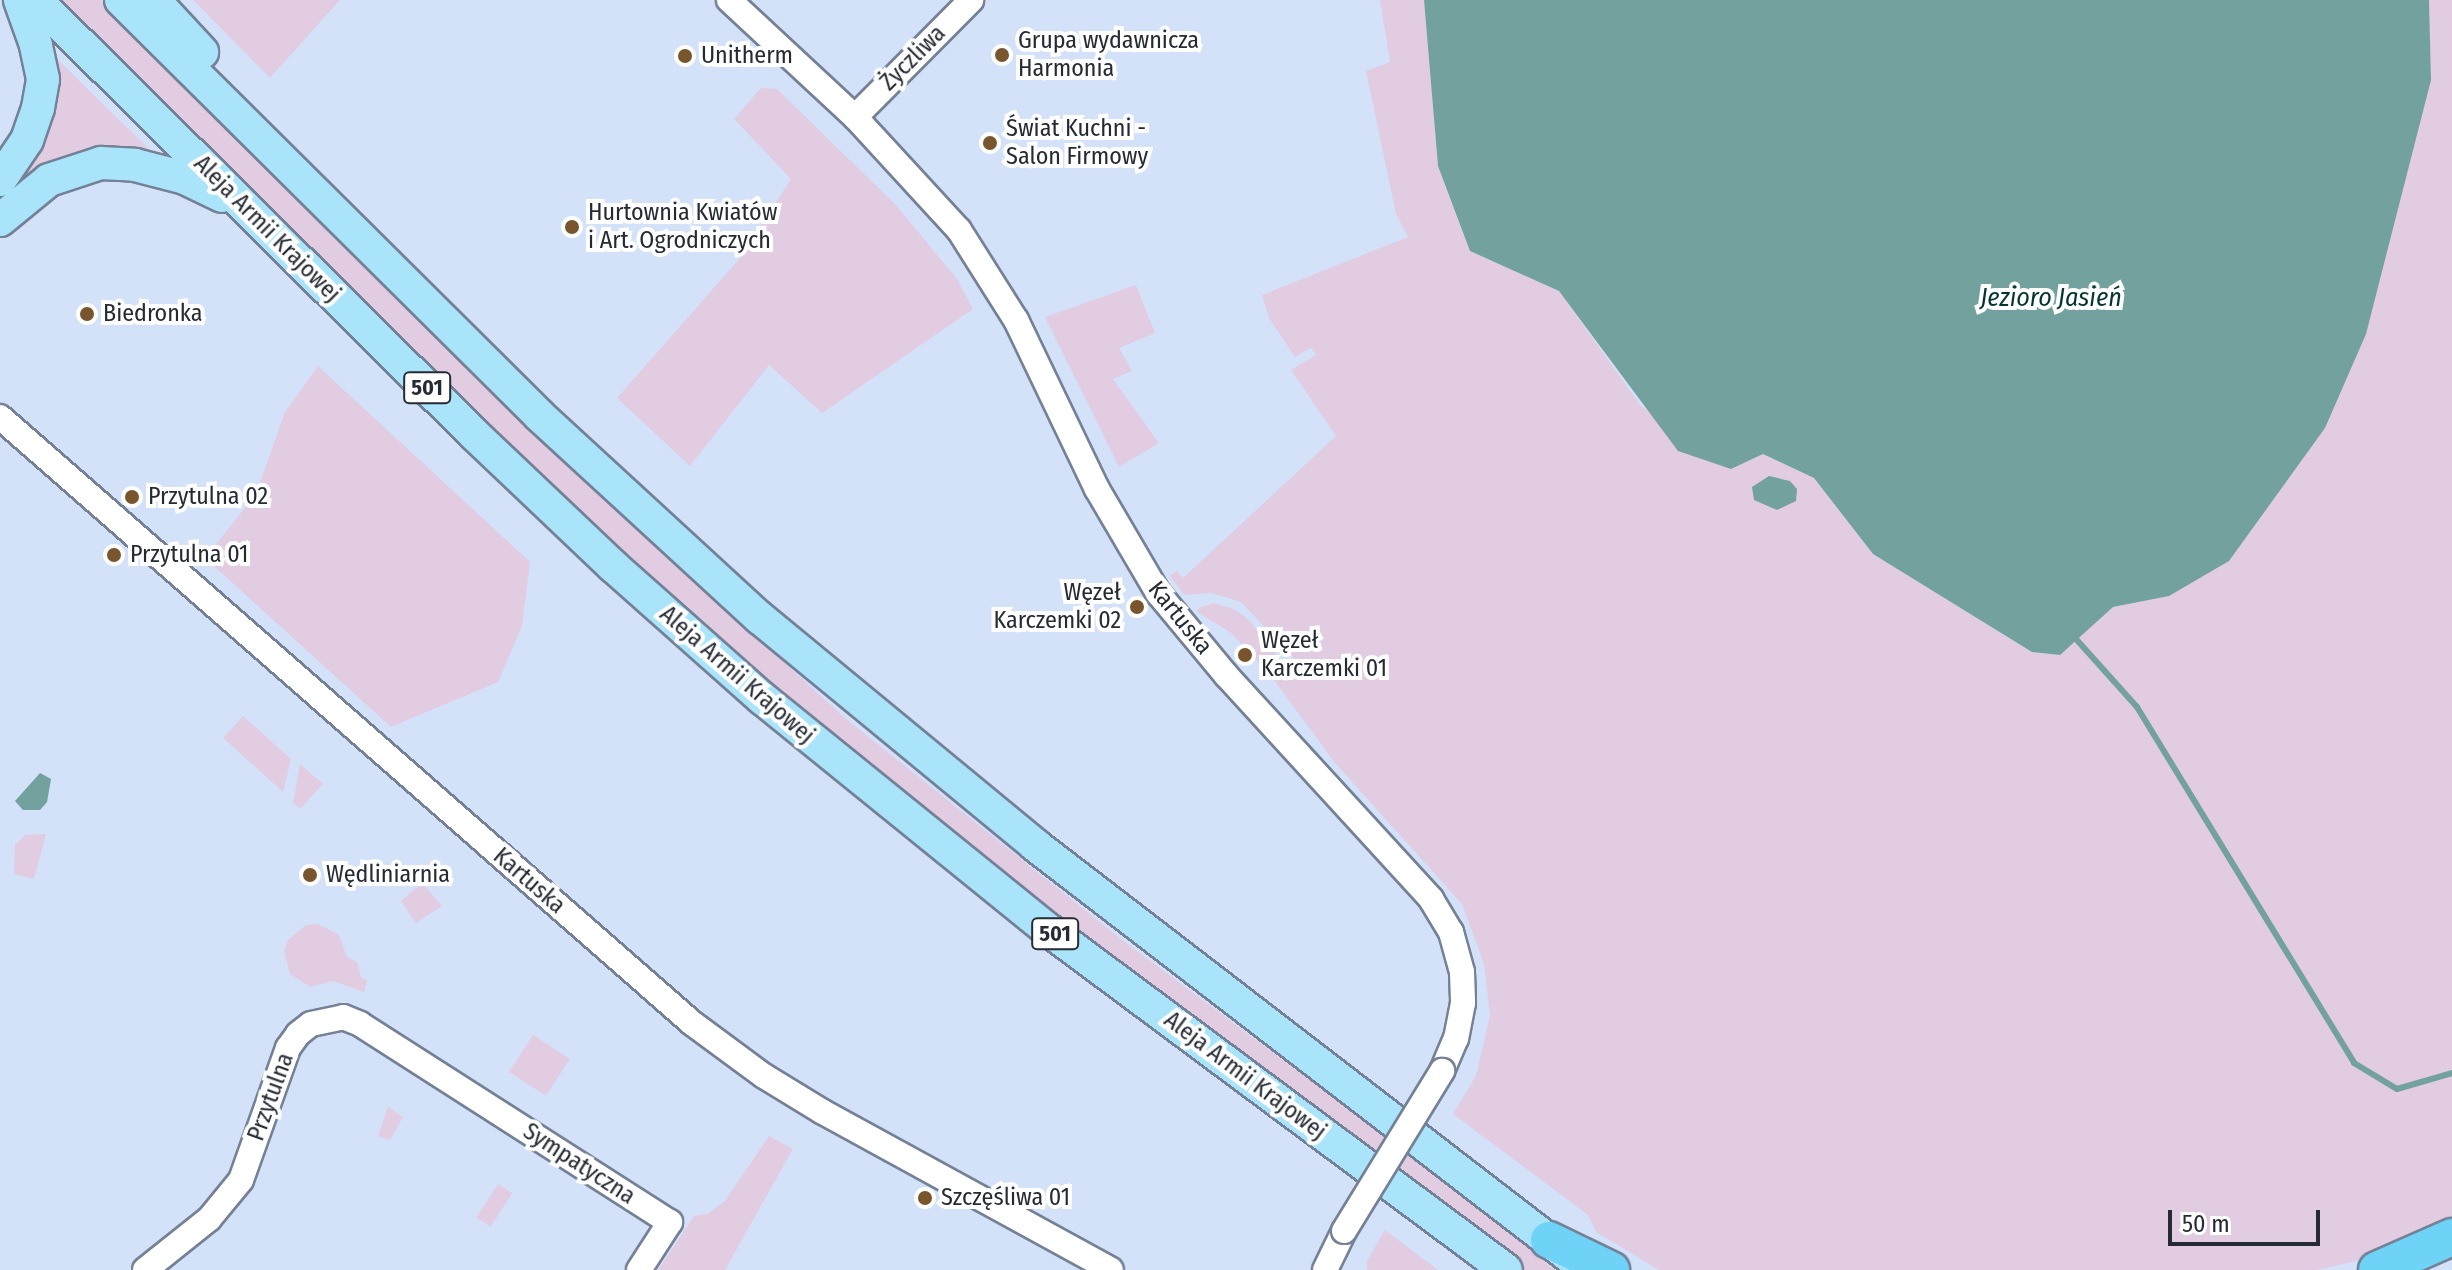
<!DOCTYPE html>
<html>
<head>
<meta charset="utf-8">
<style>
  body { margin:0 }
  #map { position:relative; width:2452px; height:1270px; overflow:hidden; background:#d3e2f9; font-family:"Fira Sans Condensed",sans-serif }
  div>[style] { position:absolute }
  .green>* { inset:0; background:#e2cce2; transform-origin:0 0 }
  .water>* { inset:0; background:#73a19e }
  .stream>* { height:6px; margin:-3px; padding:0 3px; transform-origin:3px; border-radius:3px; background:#73a19e }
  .roads { filter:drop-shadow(2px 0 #748196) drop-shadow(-2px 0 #748196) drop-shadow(0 2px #748196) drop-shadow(0 -2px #748196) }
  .minor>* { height:24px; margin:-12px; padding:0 12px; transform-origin:12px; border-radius:12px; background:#fff }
  .major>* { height:32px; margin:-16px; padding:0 16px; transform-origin:16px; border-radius:16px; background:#a9e4fa }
  .highway>* { height:36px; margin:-18px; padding:0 18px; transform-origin:18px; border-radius:18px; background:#6fd2f7 }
  .bridges { filter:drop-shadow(2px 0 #748196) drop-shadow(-2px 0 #748196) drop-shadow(0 2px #748196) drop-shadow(0 -2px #748196) }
  .minor-bridge>* { height:24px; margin:-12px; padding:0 12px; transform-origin:12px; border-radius:12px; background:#fff }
  .dots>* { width:22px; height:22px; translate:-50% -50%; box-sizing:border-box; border:4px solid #fff; border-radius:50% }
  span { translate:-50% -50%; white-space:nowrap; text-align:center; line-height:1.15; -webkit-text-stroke:8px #fff; paint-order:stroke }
  .shield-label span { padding:2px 6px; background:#fff; border:2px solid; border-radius:6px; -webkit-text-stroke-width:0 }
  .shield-label { font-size:22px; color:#252b34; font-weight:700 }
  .poi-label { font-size:24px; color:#252b34 }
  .left { translate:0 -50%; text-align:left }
  .right { translate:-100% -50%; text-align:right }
  .street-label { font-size:24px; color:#252b34 }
  .water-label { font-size:26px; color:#053432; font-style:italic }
  .scale { position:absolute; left:2168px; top:1210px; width:152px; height:36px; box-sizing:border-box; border:4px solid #252b34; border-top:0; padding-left:10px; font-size:24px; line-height:28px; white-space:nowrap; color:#252b34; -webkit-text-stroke:6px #fff; paint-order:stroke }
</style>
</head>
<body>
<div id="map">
  <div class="green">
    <i style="clip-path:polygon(55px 0,102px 0,494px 389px,643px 533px,845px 718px,1121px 939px,1564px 1270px,1524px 1270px,1109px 959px,749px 668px,472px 416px)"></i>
    <i style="clip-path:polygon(193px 0,340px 0,270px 78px)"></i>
    <i style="clip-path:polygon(1380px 0,1424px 0,1438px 166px,1470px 251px,1559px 291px,1641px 406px,1731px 469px,1763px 454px,1814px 478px,1873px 554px,2032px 652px,2059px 655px,2113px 607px,2169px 596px,2431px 80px,2429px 0,2452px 0,2452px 1224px,2356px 1261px,2317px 1270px,1659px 1270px,1596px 1232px,1588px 1215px,1453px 1114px,1476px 1076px,1490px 1015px,1484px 964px,1462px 904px,1335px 763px,1271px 676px,1231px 633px,1197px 612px,1199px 608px,1213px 603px,1234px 609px,1247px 618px,1289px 669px,1297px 661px,1241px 602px,1212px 593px,1184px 595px,1170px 576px,1177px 571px,1183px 578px,1336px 436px,1291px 370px,1316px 355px,1311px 348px,1295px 357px,1269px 318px,1262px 295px,1408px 237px,1396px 214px,1366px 71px,1390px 62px)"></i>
    <i style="clip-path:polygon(55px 57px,151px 151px,103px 145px,36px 168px,0 206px,0 195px,31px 163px,55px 105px)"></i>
    <i style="clip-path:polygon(761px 88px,777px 89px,896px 205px,957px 279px,973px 309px,822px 413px,769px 365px,690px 466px,617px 398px,741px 257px,791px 179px,734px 119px)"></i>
    <i style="clip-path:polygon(1136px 285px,1155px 333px,1119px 348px,1132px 371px,1113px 379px,1159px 443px,1119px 467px,1045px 317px)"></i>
    <i style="clip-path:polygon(318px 366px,530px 562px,522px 626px,498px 682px,391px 727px,205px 558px,256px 494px,285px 412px)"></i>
    <i style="clip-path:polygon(243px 716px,291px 759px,283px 792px,223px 738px)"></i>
    <i style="clip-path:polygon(300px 764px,323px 784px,300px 809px,293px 803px)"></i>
    <i style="clip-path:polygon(46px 834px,34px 879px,14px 874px,15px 845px,25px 835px)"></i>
    <i style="clip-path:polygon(422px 883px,442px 906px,416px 923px,401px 901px)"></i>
    <i style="clip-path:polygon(318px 924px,339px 935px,347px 957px,357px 962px,361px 977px,367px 981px,364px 992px,333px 981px,310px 987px,290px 974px,284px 951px,288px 940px,306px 925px)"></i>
    <i style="left:533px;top:1035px;width:44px;height:44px;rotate:33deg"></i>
    <i style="clip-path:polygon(388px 1107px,403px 1117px,390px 1140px,378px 1136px)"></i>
    <i style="clip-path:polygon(769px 1136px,793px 1149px,725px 1270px,658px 1270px,694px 1216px,707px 1214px,724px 1202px)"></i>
    <i style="left:498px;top:1184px;width:17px;height:40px;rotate:33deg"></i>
    <i style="clip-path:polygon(1385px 1230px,1438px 1270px,1367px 1270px,1367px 1261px)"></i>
  </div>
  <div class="water">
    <i style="clip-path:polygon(1424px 0,2429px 0,2431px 80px,2366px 334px,2325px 428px,2229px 561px,2169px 596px,2113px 607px,2060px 655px,2032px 652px,1873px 554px,1814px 478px,1763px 454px,1731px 469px,1678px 451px,1559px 291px,1470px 251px,1438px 166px)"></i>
    <i style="clip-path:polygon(1769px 476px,1790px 481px,1797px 489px,1796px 501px,1777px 510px,1754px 500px,1752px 487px)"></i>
    <i style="clip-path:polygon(40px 773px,51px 779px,47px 802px,40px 810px,23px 810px,15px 801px)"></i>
  </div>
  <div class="stream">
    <i style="left:2076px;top:639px;width:91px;rotate:48.1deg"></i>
    <i style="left:2137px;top:707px;width:417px;rotate:58.6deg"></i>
    <i style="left:2354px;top:1063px;width:50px;rotate:31.2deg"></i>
    <i style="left:2397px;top:1089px;width:57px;rotate:-16.2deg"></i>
  </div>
  <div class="roads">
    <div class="minor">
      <i style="left:729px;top:0;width:172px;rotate:42.9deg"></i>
      <i style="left:855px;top:117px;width:154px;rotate:47.4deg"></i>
      <i style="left:959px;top:230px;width:107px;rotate:57.7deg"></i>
      <i style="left:1016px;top:320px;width:187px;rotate:64.4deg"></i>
      <i style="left:1097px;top:489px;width:121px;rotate:59.6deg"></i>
      <i style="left:1158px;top:593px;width:107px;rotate:50.3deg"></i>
      <i style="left:1226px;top:675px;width:304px;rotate:47.5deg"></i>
      <i style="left:1431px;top:899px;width:39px;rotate:59deg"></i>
      <i style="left:1451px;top:932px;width:41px;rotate:74.6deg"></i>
      <i style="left:1462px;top:972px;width:31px;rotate:88deg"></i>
      <i style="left:1463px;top:1003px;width:36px;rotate:101deg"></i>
      <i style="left:1456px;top:1038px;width:36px;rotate:113deg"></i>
      <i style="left:855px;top:117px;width:165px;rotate:-45.2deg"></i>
      <i style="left:0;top:417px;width:920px;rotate:41.21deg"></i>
      <i style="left:692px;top:1023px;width:89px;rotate:36.4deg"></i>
      <i style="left:764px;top:1076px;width:69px;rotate:31.4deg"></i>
      <i style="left:823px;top:1112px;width:328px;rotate:28.7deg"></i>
      <i style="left:145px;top:1270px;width:82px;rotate:-38.6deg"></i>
      <i style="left:209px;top:1219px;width:50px;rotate:-50.6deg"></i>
      <i style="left:241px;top:1180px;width:140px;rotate:-70.4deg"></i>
      <i style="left:288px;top:1048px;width:17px;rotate:-54deg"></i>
      <i style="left:298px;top:1034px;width:16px;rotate:-38deg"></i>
      <i style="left:311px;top:1024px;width:33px;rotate:-12deg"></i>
      <i style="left:343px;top:1017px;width:18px;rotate:22deg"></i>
      <i style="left:360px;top:1024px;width:368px;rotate:32.6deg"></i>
      <i style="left:670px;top:1222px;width:57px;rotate:122.9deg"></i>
      <i style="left:1325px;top:1270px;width:43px;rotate:-64deg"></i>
    </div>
    <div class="major">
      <i style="left:36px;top:0;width:618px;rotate:44.74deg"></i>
      <i style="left:475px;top:435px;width:190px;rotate:43.5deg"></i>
      <i style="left:613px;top:566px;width:200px;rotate:41.6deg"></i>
      <i style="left:763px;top:699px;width:369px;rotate:39deg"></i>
      <i style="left:1050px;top:931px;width:568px;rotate:36.63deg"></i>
      <i style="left:121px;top:0;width:590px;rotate:44.79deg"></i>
      <i style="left:540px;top:416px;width:299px;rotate:42.6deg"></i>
      <i style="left:760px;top:618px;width:357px;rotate:39.5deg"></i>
      <i style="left:1035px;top:845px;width:674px;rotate:37.58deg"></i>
      <i style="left:154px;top:0;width:71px;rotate:47.3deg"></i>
      <i style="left:0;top:180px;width:48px;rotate:-56deg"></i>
      <i style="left:27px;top:140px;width:34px;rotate:-71deg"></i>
      <i style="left:38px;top:108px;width:29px;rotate:-80deg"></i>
      <i style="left:43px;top:79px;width:35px;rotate:-102deg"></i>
      <i style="left:36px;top:45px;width:48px;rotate:-109.6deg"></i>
      <i style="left:0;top:220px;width:63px;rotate:-39.2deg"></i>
      <i style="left:49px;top:180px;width:55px;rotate:-18.1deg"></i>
      <i style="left:101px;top:163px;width:34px;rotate:3deg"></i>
      <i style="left:135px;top:165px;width:52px;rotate:14.6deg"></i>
      <i style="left:185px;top:178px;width:41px;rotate:25.9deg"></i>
    </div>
    <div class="highway">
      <i style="left:1549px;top:1240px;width:69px;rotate:25.8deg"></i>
      <i style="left:2377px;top:1270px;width:82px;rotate:-23.7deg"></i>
    </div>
  </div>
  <div class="bridges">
    <div class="minor-bridge">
      <i style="left:1344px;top:1231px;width:188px;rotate:-58.5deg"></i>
    </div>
  </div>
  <div class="dots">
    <i style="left:1002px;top:55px;background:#78552d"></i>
    <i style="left:685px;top:56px;background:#78552d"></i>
    <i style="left:990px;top:143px;background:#78552d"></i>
    <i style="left:572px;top:227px;background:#78552d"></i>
    <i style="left:87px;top:314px;background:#78552d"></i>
    <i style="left:132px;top:497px;background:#78552d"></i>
    <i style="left:114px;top:555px;background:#78552d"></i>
    <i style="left:1137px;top:607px;background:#78552d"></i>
    <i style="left:1245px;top:655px;background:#78552d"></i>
    <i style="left:310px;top:875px;background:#78552d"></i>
    <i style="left:925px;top:1198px;background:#78552d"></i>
  </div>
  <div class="shield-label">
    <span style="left:427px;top:388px">501</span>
    <span style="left:1055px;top:934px">501</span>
  </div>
  <div class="poi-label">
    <span class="left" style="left:1018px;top:55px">Grupa wydawnicza<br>Harmonia</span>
    <span class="left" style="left:701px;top:56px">Unitherm</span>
    <span class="left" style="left:1006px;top:143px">Świat Kuchni -<br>Salon Firmowy</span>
    <span class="left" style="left:588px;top:227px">Hurtownia Kwiatów<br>i Art. Ogrodniczych</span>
    <span class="left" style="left:103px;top:314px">Biedronka</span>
    <span class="left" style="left:148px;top:497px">Przytulna 02</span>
    <span class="left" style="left:130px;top:555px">Przytulna 01</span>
    <span class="right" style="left:1121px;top:607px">Węzeł<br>Karczemki 02</span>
    <span class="left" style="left:1261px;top:655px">Węzeł<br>Karczemki 01</span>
    <span class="left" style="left:326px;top:875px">Wędliniarnia</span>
    <span class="left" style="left:941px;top:1198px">Szczęśliwa 01</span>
  </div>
  <div class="street-label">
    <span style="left:913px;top:58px;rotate:-45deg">Życzliwa</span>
    <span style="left:267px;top:229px;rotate:45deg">Aleja Armii Krajowej</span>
    <span style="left:1180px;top:618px;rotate:51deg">Kartuska</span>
    <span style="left:737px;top:675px;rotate:41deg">Aleja Armii Krajowej</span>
    <span style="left:529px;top:881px;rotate:41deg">Kartuska</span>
    <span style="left:1245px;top:1076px;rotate:37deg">Aleja Armii Krajowej</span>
    <span style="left:271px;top:1097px;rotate:-70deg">Przytulna</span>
    <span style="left:579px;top:1164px;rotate:33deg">Sympatyczna</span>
  </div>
  <div class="water-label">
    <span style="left:2051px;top:298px">Jezioro Jasień</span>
  </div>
  <div class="scale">50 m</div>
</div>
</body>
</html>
